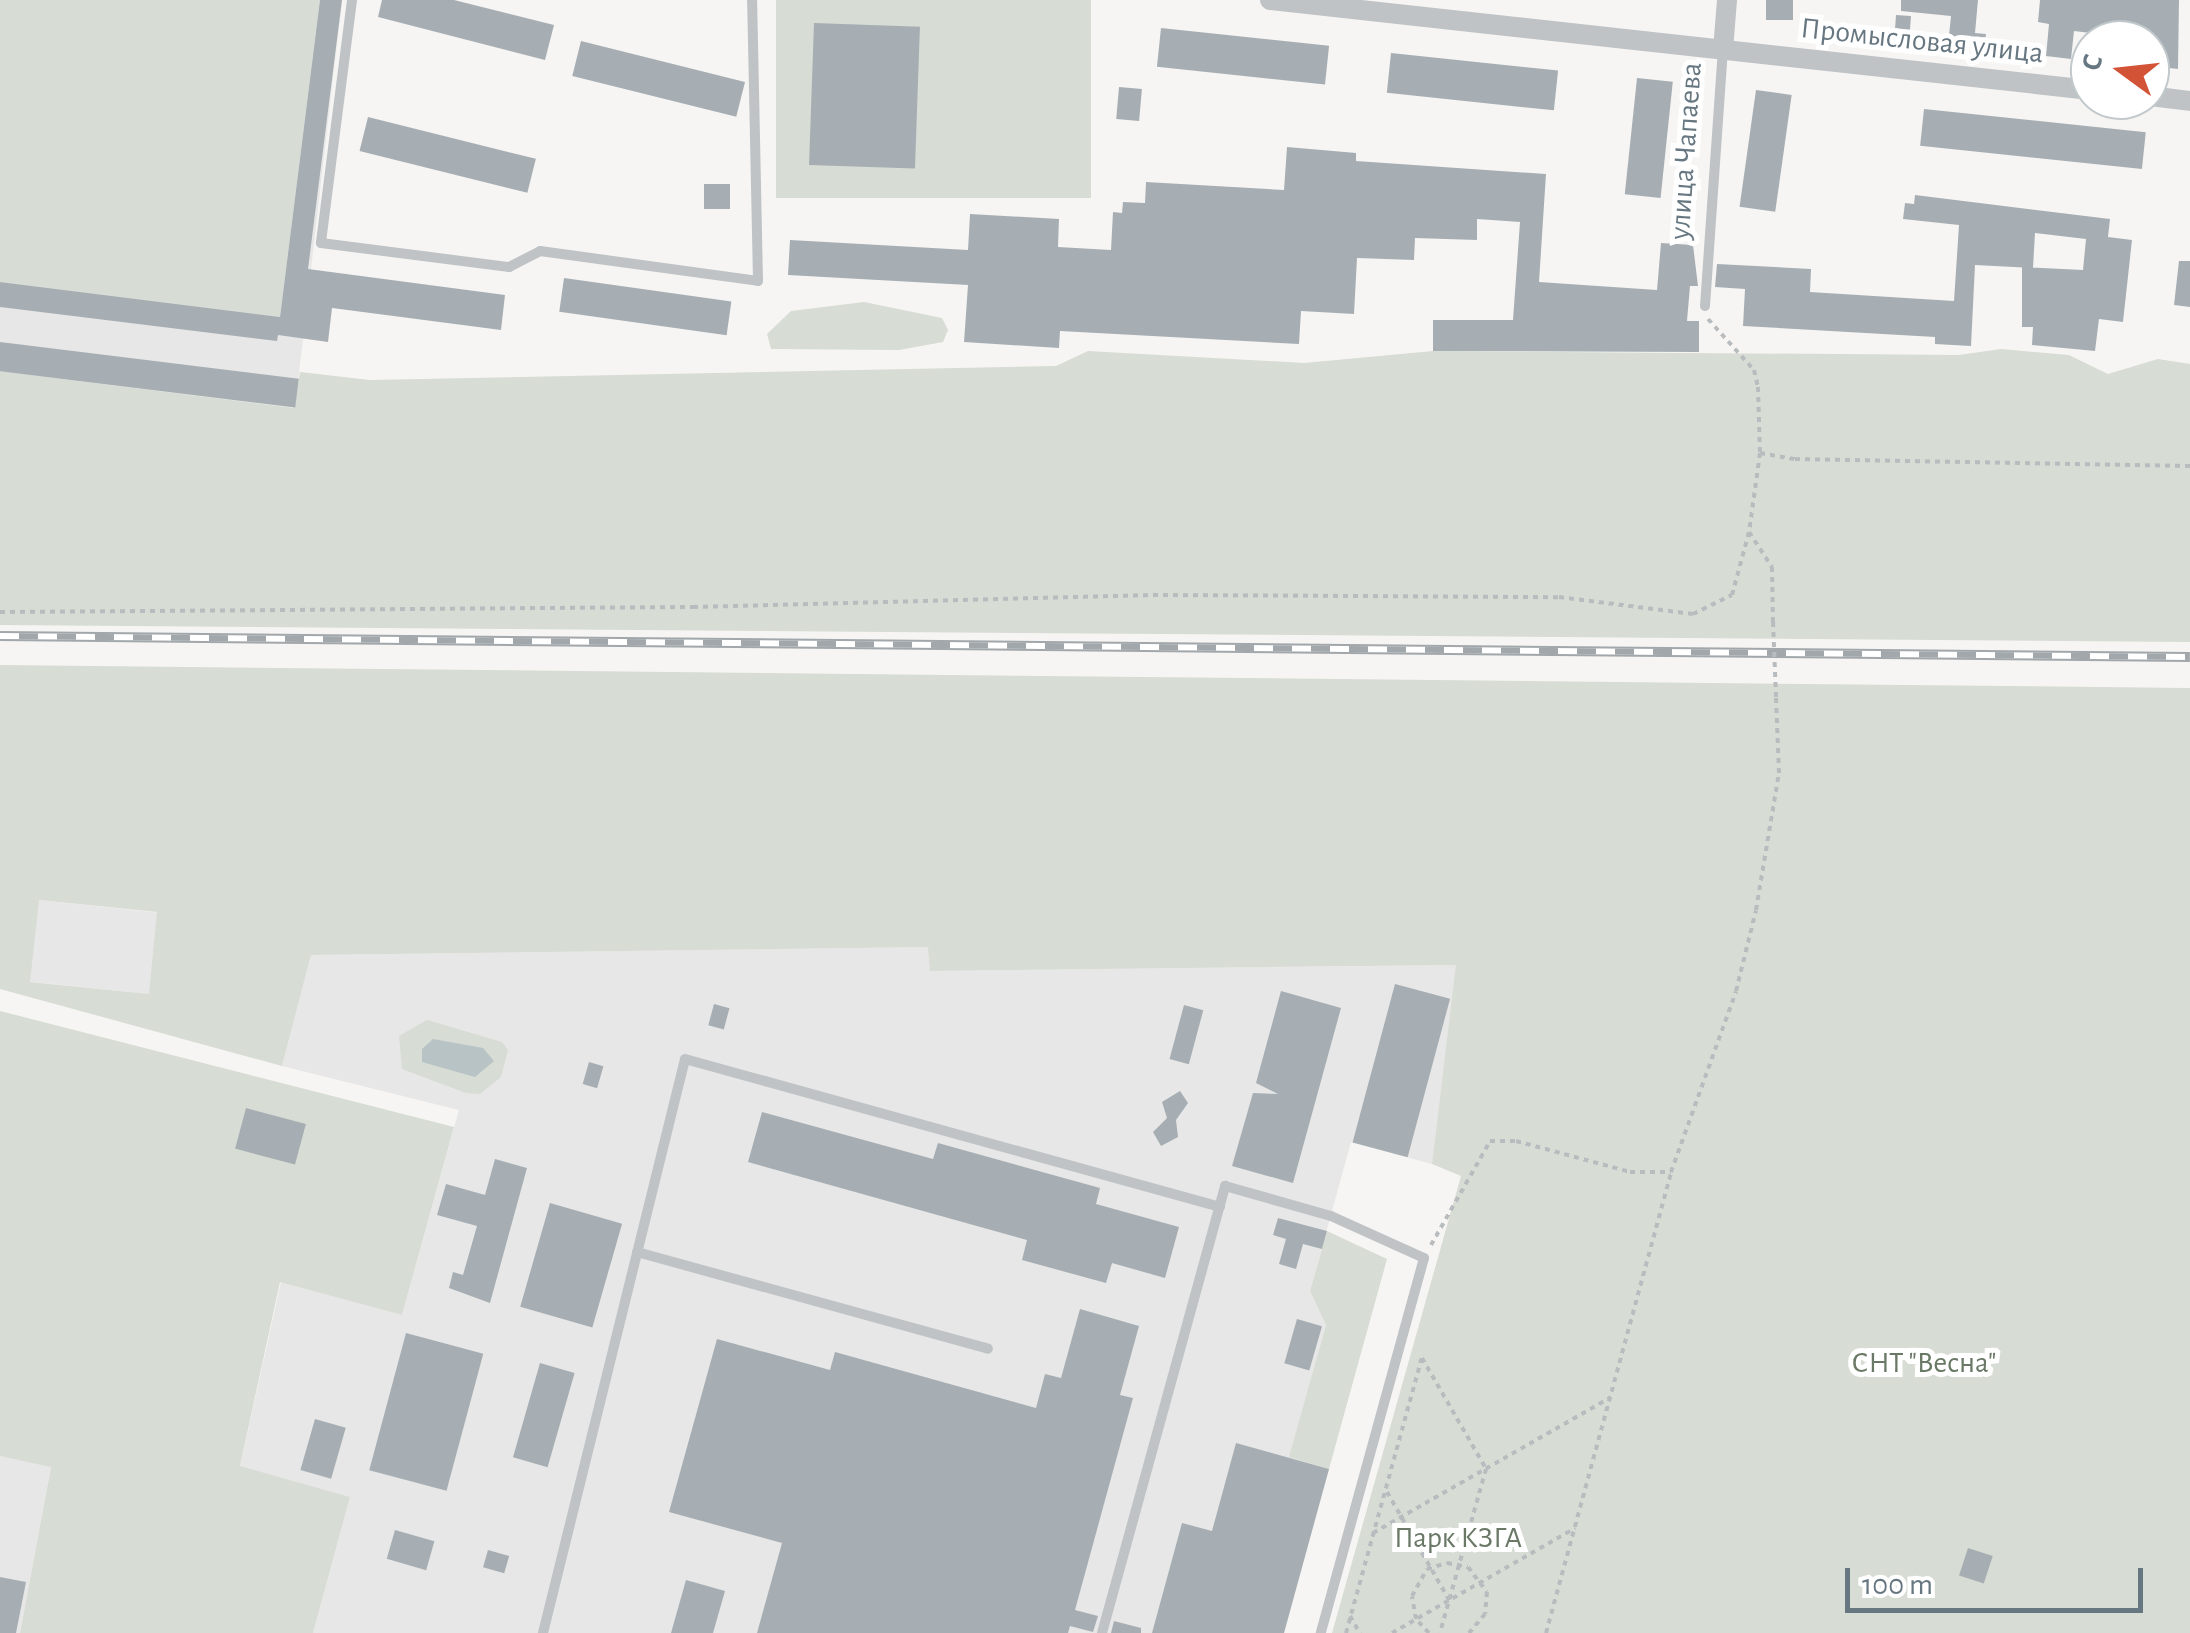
<!DOCTYPE html>
<html>
<head>
<meta charset="utf-8">
<style>
  body { margin:0 }
  #map { position:relative; width:2190px; height:1633px; overflow:hidden; background:#f6f5f3; font-family:"Alegreya Sans",sans-serif }
  div>[style] { position:absolute }
  .built>* { inset:0; background:#e6e7e6; transform-origin:0 0 }
  .green>* { inset:0; background:#d7dcd4; transform-origin:0 0 }
  .water>* { inset:0; background:#b8c3c6 }
  .building>* { inset:0; background:#a7aeb3; transform-origin:0 0 }
  .path>* { height:4px; margin-top:-2px; transform-origin:0; background:repeating-linear-gradient(90deg,#b9bcbe 0 5px,transparent 0 10px) }
  .lane>* { height:10px; margin:-5px; padding:0 5px; transform-origin:5px; border-radius:5px; background:#bfc3c6 }
  .street>* { height:20px; margin:-10px; padding:0 10px; transform-origin:10px; border-radius:10px; background:#bfc3c6 }
  .rail>* { height:10px; margin-top:-5px; transform-origin:0; background:repeating-linear-gradient(90deg,#fff 0 19px,#a1a7ab 0 38px); box-sizing:border-box; border-block:2px solid #a1a7ab }
  .path-bridge>* { height:4px; margin-top:-2px; transform-origin:0; background:repeating-linear-gradient(90deg,#b9bcbe 0 5px,transparent 0 10px) }
  span { translate:-50% -50%; white-space:nowrap; text-align:center; line-height:1.15; -webkit-text-stroke:10px #fff; paint-order:stroke }
  .street-label { font-size:30px; color:#677781 }
  .park-label { font-size:30px; color:#6a7866 }
  .north { position:absolute; left:2070px; top:20px; width:100px; height:100px; box-sizing:border-box; background:#fff; border:2px solid #c2c9cd; border-radius:50%; rotate:285deg; font-size:28px; font-weight:700; line-height:40px; text-align:center; color:#677781 }
  .north::after { content:''; display:block; margin:auto; width:35px; height:45px; background:#d25336; clip-path:polygon(50% 0,100% 100%,50% 72%,0 100%) }
  .scale { position:absolute; left:1845px; top:1568px; width:298px; height:45px; box-sizing:border-box; border:5px solid #677781; border-top:0; padding-left:12px; font-size:30px; line-height:35px; white-space:nowrap; color:#677781; -webkit-text-stroke:8px #fff; paint-order:stroke }
</style>
</head>
<body>
<div id="map">
  <div class="built">
    <i style="clip-path:polygon(320px 0,342px 0,295px 408px,0 371px,0 282px,280px 317px)"></i>
    <i style="left:38px;top:900px;width:121px;height:82px;rotate:6deg"></i>
    <i style="clip-path:polygon(929px 947px,931px 971px,1457px 965px,1432px 1164px,1351px 1142px,1310px 1291px,1326px 1325px,1290px 1457px,1329px 1469px,1284px 1633px,313px 1633px,350px 1497px,240px 1467px,281px 1282px,402px 1315px,459px 1110px,282px 1066px,311px 955px)"></i>
    <i style="clip-path:polygon(0 1456px,51px 1466px,20px 1633px,0 1633px)"></i>
  </div>
  <div class="green">
    <i style="clip-path:polygon(0 0,320px 0,280px 317px,0 282px)"></i>
    <i style="left:776px;top:0;width:315px;height:198px"></i>
    <i style="clip-path:polygon(864px 302px,942px 318px,948px 330px,943px 342px,899px 350px,771px 349px,767px 334px,791px 311px)"></i>
    <i style="clip-path:polygon(2001px 349px,2069px 355px,2108px 374px,2158px 359px,2190px 364px,2190px 642px,0 625px,0 371px,294px 408px,300px 372px,370px 380px,1056px 366px,1088px 351px,1304px 363px,1433px 351px,1959px 355px)"></i>
    <i style="clip-path:polygon(evenodd,0 665px,2190px 688px,2190px 1633px,1332px 1633px,1461px 1176px,1432px 1164px,1456px 965px,930px 971px,928px 947px,311px 955px,282px 1066px,0 989px,0 665px,39px 900px,157px 912px,149px 994px,30px 982px,39px 900px)"></i>
    <i style="clip-path:polygon(0 1011px,454px 1127px,402px 1315px,280px 1282px,240px 1466px,350px 1497px,313px 1633px,20px 1633px,51px 1467px,0 1456px)"></i>
    <i style="clip-path:polygon(427px 1020px,502px 1042px,508px 1050px,501px 1077px,480px 1094px,466px 1093px,402px 1069px,399px 1036px)"></i>
    <i style="clip-path:polygon(1327px 1231px,1387px 1259px,1329px 1469px,1289px 1457px,1326px 1325px,1310px 1291px)"></i>
  </div>
  <div class="water">
    <i style="clip-path:polygon(433px 1039px,483px 1048px,494px 1061px,475px 1077px,422px 1062px,422px 1049px)"></i>
  </div>
  <div class="building">
    <i style="clip-path:polygon(320px 0,342px 0,308px 269px,505px 295px,501px 330px,332px 308px,328px 342px,278px 335px,277px 341px,0 307px,0 282px,280px 317px)"></i>
    <i style="clip-path:polygon(382px 0,454px 0,554px 25px,545px 60px,378px 17px)"></i>
    <i style="left:1766px;top:0;width:27px;height:20px"></i>
    <i style="clip-path:polygon(1901px 0,1978px 0,1975px 33px,1986px 34px,1984px 49px,1948px 45px,1951px 16px,1901px 11px)"></i>
    <i style="clip-path:polygon(2040px 0,2179px 0,2178px 69px,2150px 66px,2150px 40px,2074px 31px,2071px 59px,2046px 56px,2049px 24px,2038px 22px)"></i>
    <i style="left:1896px;top:15px;width:15px;height:22px;rotate:4deg"></i>
    <i style="left:814px;top:23px;width:106px;height:142px;rotate:2deg"></i>
    <i style="left:1161px;top:28px;width:169px;height:39px;rotate:6deg"></i>
    <i style="left:581px;top:41px;width:169px;height:36px;rotate:14deg"></i>
    <i style="left:1391px;top:53px;width:168px;height:40px;rotate:6deg"></i>
    <i style="left:1637px;top:78px;width:36px;height:117px;rotate:6deg"></i>
    <i style="left:1119px;top:87px;width:23px;height:32px;rotate:5deg"></i>
    <i style="left:1756px;top:90px;width:36px;height:118px;rotate:8deg"></i>
    <i style="left:1924px;top:109px;width:223px;height:37px;rotate:6deg"></i>
    <i style="left:368px;top:117px;width:173px;height:35px;rotate:14deg"></i>
    <i style="clip-path:polygon(1287px 147px,1356px 153px,1356px 161px,1546px 174px,1539px 282px,1657px 290px,1661px 243px,1693px 245px,1698px 286px,1690px 286px,1687px 321px,1699px 321px,1699px 352px,1433px 351px,1433px 320px,1513px 320px,1520px 222px,1477px 219px,1477px 240px,1415px 238px,1414px 260px,1357px 258px,1354px 314px,1301px 311px,1299px 344px,1060px 331px,1059px 348px,964px 342px,968px 285px,788px 275px,790px 240px,968px 250px,970px 214px,1059px 219px,1058px 247px,1111px 250px,1113px 212px,1122px 213px,1123px 202px,1145px 203px,1146px 182px,1284px 190px)"></i>
    <i style="left:704px;top:184px;width:26px;height:25px"></i>
    <i style="clip-path:polygon(1915px 195px,2110px 219px,2108px 237px,2132px 240px,2123px 322px,2099px 319px,2095px 351px,2032px 345px,2033px 327px,2022px 327px,2022px 267px,2083px 270px,2086px 239px,2035px 233px,2033px 268px,1975px 265px,1971px 346px,1935px 344px,1935px 337px,1743px 326px,1745px 289px,1715px 287px,1717px 264px,1811px 269px,1810px 292px,1954px 301px,1959px 225px,1903px 219px,1905px 203px,1914px 204px)"></i>
    <i style="clip-path:polygon(2179px 261px,2190px 261px,2190px 307px,2174px 305px)"></i>
    <i style="left:564px;top:278px;width:169px;height:34px;rotate:8deg"></i>
    <i style="left:0;top:342px;width:301px;height:29px;rotate:7deg"></i>
    <i style="left:1395px;top:984px;width:57px;height:164px;rotate:15deg"></i>
    <i style="clip-path:polygon(1281px 991px,1341px 1008px,1293px 1183px,1232px 1166px,1253px 1093px,1278px 1094px,1256px 1083px)"></i>
    <i style="left:714px;top:1004px;width:16px;height:22px;rotate:15deg"></i>
    <i style="left:1184px;top:1005px;width:20px;height:56px;rotate:15deg"></i>
    <i style="left:589px;top:1062px;width:15px;height:23px;rotate:16deg"></i>
    <i style="clip-path:polygon(1180px 1091px,1188px 1103px,1176px 1120px,1178px 1137px,1161px 1146px,1153px 1132px,1167px 1118px,1162px 1102px)"></i>
    <i style="left:246px;top:1108px;width:62px;height:42px;rotate:15deg"></i>
    <i style="clip-path:polygon(762px 1112px,933px 1159px,938px 1143px,1100px 1188px,1096px 1204px,1179px 1227px,1165px 1278px,1112px 1263px,1106px 1283px,1022px 1260px,1027px 1240px,748px 1162px)"></i>
    <i style="clip-path:polygon(495px 1159px,527px 1168px,490px 1303px,449px 1288px,453px 1272px,463px 1275px,477px 1226px,437px 1215px,446px 1184px,485px 1195px)"></i>
    <i style="left:550px;top:1203px;width:75px;height:108px;rotate:16deg"></i>
    <i style="clip-path:polygon(1278px 1218px,1327px 1231px,1322px 1249px,1303px 1244px,1296px 1269px,1279px 1264px,1286px 1239px,1273px 1235px)"></i>
    <i style="clip-path:polygon(1080px 1309px,1139px 1326px,1120px 1395px,1133px 1398px,1075px 1610px,1098px 1616px,1093px 1632px,1070px 1626px,1068px 1633px,757px 1633px,782px 1543px,669px 1512px,717px 1339px,830px 1370px,835px 1352px,1036px 1408px,1045px 1374px,1061px 1378px)"></i>
    <i style="left:1297px;top:1319px;width:26px;height:46px;rotate:16deg"></i>
    <i style="left:406px;top:1333px;width:80px;height:142px;rotate:15deg"></i>
    <i style="left:540px;top:1363px;width:36px;height:98px;rotate:16deg"></i>
    <i style="left:315px;top:1419px;width:32px;height:53px;rotate:16deg"></i>
    <i style="clip-path:polygon(1236px 1443px,1329px 1469px,1284px 1633px,1152px 1633px,1182px 1523px,1212px 1531px)"></i>
    <i style="left:395px;top:1530px;width:41px;height:30px;rotate:16deg"></i>
    <i style="left:1968px;top:1548px;width:26px;height:29px;rotate:18deg"></i>
    <i style="left:488px;top:1550px;width:22px;height:18px;rotate:16deg"></i>
    <i style="clip-path:polygon(0 1577px,26px 1582px,16px 1633px,0 1633px)"></i>
    <i style="clip-path:polygon(686px 1580px,725px 1591px,713px 1633px,671px 1633px)"></i>
    <i style="clip-path:polygon(1114px 1621px,1141px 1628px,1141px 1633px,1111px 1633px)"></i>
  </div>
  <div class="path">
    <i style="left:1708px;top:319px;width:69px;rotate:48deg"></i>
    <i style="left:1754px;top:370px;width:17px;rotate:77deg"></i>
    <i style="left:1758px;top:387px;width:66px;rotate:88.3deg"></i>
    <i style="left:1760px;top:453px;width:80px;rotate:97.9deg"></i>
    <i style="left:1749px;top:532px;width:42px;rotate:56.7deg"></i>
    <i style="left:1772px;top:567px;width:55px;rotate:89deg"></i>
    <i style="left:1760px;top:453px;width:36px;rotate:10deg"></i>
    <i style="left:1795px;top:459px;width:395px;rotate:1deg"></i>
    <i style="left:0;top:612px;width:693px;rotate:-0.41deg"></i>
    <i style="left:693px;top:607px;width:460px;rotate:-1.5deg"></i>
    <i style="left:1153px;top:595px;width:406px;rotate:0.3deg"></i>
    <i style="left:1559px;top:597px;width:135px;rotate:7.2deg"></i>
    <i style="left:1693px;top:614px;width:43px;rotate:-26deg"></i>
    <i style="left:1732px;top:595px;width:65px;rotate:-74.9deg"></i>
    <i style="left:1431px;top:1245px;width:120px;rotate:-60.4deg"></i>
    <i style="left:1490px;top:1141px;width:26px"></i>
    <i style="left:1516px;top:1141px;width:118px;rotate:15.2deg"></i>
    <i style="left:1630px;top:1172px;width:41px"></i>
    <i style="left:1422px;top:1358px;width:128px;rotate:60deg"></i>
    <i style="left:1486px;top:1469px;width:170px;rotate:105.7deg"></i>
    <i style="left:1387px;top:1492px;width:125px;rotate:60.1deg"></i>
    <i style="left:1373px;top:1533px;width:274px;rotate:-29.7deg"></i>
    <i style="left:1350px;top:1616px;width:20px;rotate:60deg"></i>
    <i style="left:1346px;top:1633px;width:285px;rotate:-74.6deg"></i>
    <i style="left:1392px;top:1633px;width:211px;rotate:-29.8deg"></i>
    <i style="left:1429px;top:1633px;width:19px;rotate:-133deg"></i>
    <i style="left:1416px;top:1619px;width:23px;rotate:-100deg"></i>
    <i style="left:1412px;top:1596px;width:31px;rotate:-61deg"></i>
    <i style="left:1427px;top:1569px;width:21px;rotate:-17deg"></i>
    <i style="left:1447px;top:1563px;width:21px;rotate:11deg"></i>
    <i style="left:1468px;top:1567px;width:31px;rotate:53deg"></i>
    <i style="left:1487px;top:1592px;width:22px;rotate:95deg"></i>
    <i style="left:1485px;top:1614px;width:25px;rotate:130deg"></i>
    <i style="left:1546px;top:1633px;width:478px;rotate:-74.8deg"></i>
    <i style="left:1671px;top:1172px;width:192px;rotate:-70.2deg"></i>
    <i style="left:1736px;top:991px;width:83px;rotate:-76.1deg"></i>
    <i style="left:1756px;top:910px;width:139px;rotate:-80.5deg"></i>
    <i style="left:1779px;top:773px;width:76px;rotate:-92.3deg"></i>
  </div>
  <div class="lane">
    <i style="left:352px;top:0;width:245px;rotate:97.3deg"></i>
    <i style="left:321px;top:243px;width:190px;rotate:7.3deg"></i>
    <i style="left:509px;top:267px;width:35px;rotate:-27deg"></i>
    <i style="left:540px;top:251px;width:220px;rotate:7.8deg"></i>
    <i style="left:758px;top:281px;width:281px;rotate:-91.2deg"></i>
    <i style="left:1705px;top:306px;width:257px;rotate:-86deg"></i>
    <i style="left:637px;top:1252px;width:364px;rotate:15.4deg"></i>
    <i style="left:543px;top:1633px;width:591px;rotate:-76.1deg"></i>
    <i style="left:685px;top:1059px;width:555px;rotate:15.46deg"></i>
    <i style="left:1102px;top:1633px;width:464px;rotate:-74.6deg"></i>
    <i style="left:1225px;top:1186px;width:110px;rotate:15.8deg"></i>
    <i style="left:1331px;top:1216px;width:102px;rotate:24.3deg"></i>
    <i style="left:1424px;top:1258px;width:389px;rotate:105.4deg"></i>
  </div>
  <div class="street">
    <i style="left:1270px;top:0;width:825px;rotate:6.26deg"></i>
    <i style="left:1723px;top:50px;width:50px;rotate:-85.4deg"></i>
    <i style="left:2150px;top:96px;width:40px;rotate:7.1deg"></i>
  </div>
  <div class="rail">
    <i style="left:0;top:636px;width:2190px;rotate:0.55deg"></i>
  </div>
  <div class="path-bridge">
    <i style="left:1773px;top:622px;width:75px;rotate:87.7deg"></i>
  </div>
  <div class="street-label">
    <span style="left:1922px;top:41px;rotate:6deg">Промысловая улица</span>
    <span style="left:1686px;top:151px;rotate:-86deg">улица Чапаева</span>
  </div>
  <div class="park-label">
    <span style="left:1924px;top:1363px">СНТ "Весна"</span>
    <span style="left:1458px;top:1538px">Парк КЗГА</span>
  </div>
  <div class="north">С</div>
  <div class="scale">100 m</div>
</div>
</body>
</html>
